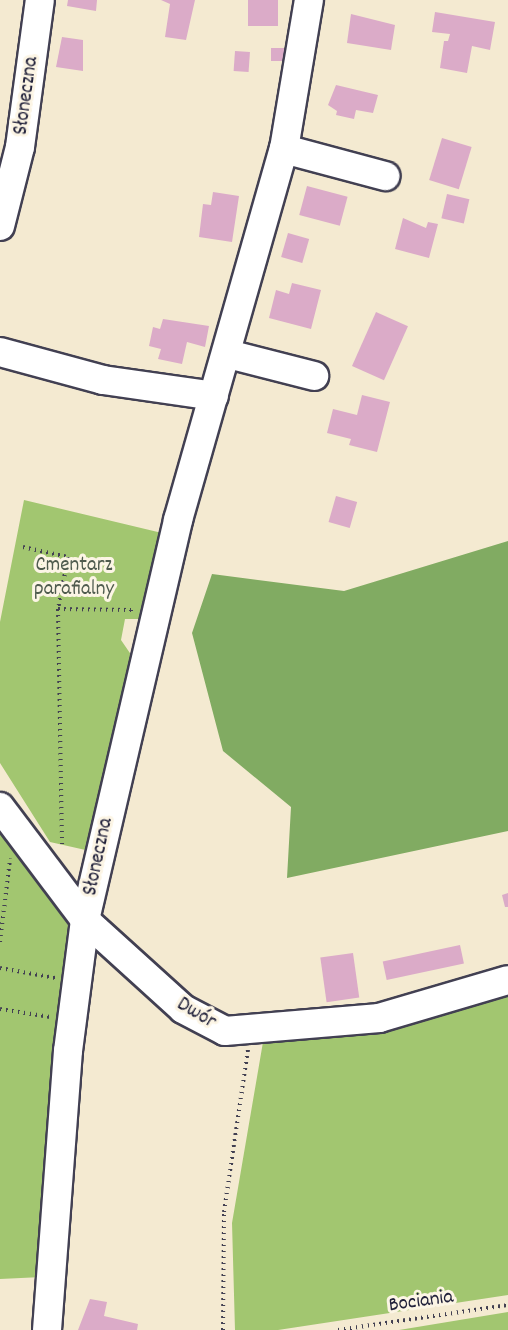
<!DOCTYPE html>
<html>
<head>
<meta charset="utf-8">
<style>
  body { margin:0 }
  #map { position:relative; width:508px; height:1330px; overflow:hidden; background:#f4ead1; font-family:Dekko,sans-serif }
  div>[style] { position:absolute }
  .green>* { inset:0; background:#a2c670 }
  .forest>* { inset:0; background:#81ab62 }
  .building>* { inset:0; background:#dbabc8; transform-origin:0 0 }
  .path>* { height:4px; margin-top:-2px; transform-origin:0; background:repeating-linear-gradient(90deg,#424052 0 1.5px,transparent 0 6px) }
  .roads { filter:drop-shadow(2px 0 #424052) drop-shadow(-2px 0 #424052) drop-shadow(0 2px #424052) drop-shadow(0 -2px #424052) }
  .minor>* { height:28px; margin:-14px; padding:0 14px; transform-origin:14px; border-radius:14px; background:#fff }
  span { translate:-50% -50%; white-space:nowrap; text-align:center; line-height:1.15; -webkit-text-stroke:6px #fcf5e5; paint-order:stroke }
  .street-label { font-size:21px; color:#22223b }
  .park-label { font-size:21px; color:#4f5b4e }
</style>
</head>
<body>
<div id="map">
  <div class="green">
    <i style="clip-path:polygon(24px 500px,162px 533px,143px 619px,125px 619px,121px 640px,134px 659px,90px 851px,50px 842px,0 763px,0 622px)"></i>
    <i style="clip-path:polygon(0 821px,78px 924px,42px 1277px,0 1279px)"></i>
    <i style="clip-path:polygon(508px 988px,508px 1295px,278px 1330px,235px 1330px,232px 1223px,263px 1042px,399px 1025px)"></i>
    <i style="clip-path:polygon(508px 1312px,508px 1330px,399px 1330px)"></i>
  </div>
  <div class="forest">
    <i style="clip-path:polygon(508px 541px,508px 831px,287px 878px,291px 807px,223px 751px,192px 633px,212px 574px,344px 591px)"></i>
  </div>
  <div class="building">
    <i style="clip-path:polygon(68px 0,97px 0,96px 11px,67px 6px)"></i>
    <i style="clip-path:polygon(161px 0,195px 0,186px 40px,165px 37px,170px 4px)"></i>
    <i style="left:248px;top:0;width:30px;height:26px"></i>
    <i style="clip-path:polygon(435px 12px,495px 22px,490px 50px,472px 46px,467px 73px,440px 68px,444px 41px,448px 41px,450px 34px,432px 32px)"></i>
    <i style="clip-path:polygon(351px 14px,395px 25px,391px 50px,347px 43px)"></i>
    <i style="clip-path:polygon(62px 37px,83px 40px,83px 71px,56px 67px)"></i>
    <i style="left:271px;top:48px;width:19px;height:13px"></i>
    <i style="left:235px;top:51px;width:15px;height:20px;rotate:4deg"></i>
    <i style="clip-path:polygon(336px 85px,378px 95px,373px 113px,356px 110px,354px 119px,336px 115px,337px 111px,328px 105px)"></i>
    <i style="left:442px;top:138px;width:31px;height:44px;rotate:17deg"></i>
    <i style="left:307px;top:186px;width:42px;height:30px;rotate:15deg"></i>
    <i style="clip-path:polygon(213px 192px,239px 196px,232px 242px,199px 237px,203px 204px,211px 205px)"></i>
    <i style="left:447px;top:194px;width:23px;height:25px;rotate:13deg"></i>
    <i style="clip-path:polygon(403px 218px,426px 228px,428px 222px,438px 224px,429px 258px,395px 249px)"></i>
    <i style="left:288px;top:233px;width:22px;height:25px;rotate:16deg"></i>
    <i style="clip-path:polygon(292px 283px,321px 290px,311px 329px,269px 318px,276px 290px,289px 294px)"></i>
    <i style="left:376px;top:312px;width:35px;height:59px;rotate:24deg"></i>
    <i style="clip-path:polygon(163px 319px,209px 326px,205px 347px,187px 342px,182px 364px,158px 359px,161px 349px,149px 346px,153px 327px,160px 329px)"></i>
    <i style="clip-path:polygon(362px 395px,390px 402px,377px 452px,349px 445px,351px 439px,327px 433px,333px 409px,357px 415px)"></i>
    <i style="left:336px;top:496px;width:22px;height:27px;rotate:16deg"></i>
    <i style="clip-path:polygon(508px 893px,508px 907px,505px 907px,502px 895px)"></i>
    <i style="left:460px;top:945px;width:19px;height:79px;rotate:78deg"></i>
    <i style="left:353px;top:953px;width:45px;height:33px;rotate:82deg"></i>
    <i style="clip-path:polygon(90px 1299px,107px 1302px,104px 1316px,138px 1324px,137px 1330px,78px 1330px)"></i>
  </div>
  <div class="path">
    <i style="left:23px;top:547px;width:46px;rotate:12.5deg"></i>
    <i style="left:68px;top:557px;width:53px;rotate:100.9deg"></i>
    <i style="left:58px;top:609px;width:236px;rotate:89deg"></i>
    <i style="left:58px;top:609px;width:73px;rotate:0.8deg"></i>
    <i style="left:131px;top:610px;width:5px;rotate:90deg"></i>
    <i style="left:0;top:942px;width:84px;rotate:-83.1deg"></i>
    <i style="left:0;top:968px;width:56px;rotate:10.3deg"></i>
    <i style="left:0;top:1009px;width:51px;rotate:9.1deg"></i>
    <i style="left:223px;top:1330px;width:118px;rotate:-89.5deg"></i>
    <i style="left:224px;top:1212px;width:164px;rotate:-81.6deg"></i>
    <i style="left:338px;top:1330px;width:172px;rotate:-8.4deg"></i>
  </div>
  <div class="roads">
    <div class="minor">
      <i style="left:284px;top:149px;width:105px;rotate:15deg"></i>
      <i style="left:0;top:226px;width:81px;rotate:-75.8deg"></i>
      <i style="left:20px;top:147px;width:148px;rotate:-82.3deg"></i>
      <i style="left:0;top:352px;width:107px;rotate:15.2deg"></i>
      <i style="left:103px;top:380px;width:112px;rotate:8.2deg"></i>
      <i style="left:228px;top:354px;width:89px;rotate:14.3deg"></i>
      <i style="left:0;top:807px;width:141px;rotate:53deg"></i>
      <i style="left:85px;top:920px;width:132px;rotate:42.2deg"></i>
      <i style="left:183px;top:1009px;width:47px;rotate:27.6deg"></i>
      <i style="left:225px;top:1031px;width:155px;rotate:-4.8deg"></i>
      <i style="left:379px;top:1018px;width:134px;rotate:-16.4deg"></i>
      <i style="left:47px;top:1330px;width:280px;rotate:-85.7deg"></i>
      <i style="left:68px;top:1051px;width:132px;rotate:-82.6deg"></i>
      <i style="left:85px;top:920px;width:411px;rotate:-76.9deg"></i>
      <i style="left:178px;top:520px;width:386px;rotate:-74.1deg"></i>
      <i style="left:284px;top:149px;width:151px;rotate:-80.5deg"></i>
    </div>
  </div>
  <div class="street-label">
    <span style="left:27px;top:96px;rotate:-82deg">Słoneczna</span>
    <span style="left:99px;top:857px;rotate:-78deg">Słoneczna</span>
    <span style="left:196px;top:1014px;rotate:31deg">Dwór</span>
    <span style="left:421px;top:1302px;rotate:-8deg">Bociania</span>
  </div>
  <div class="park-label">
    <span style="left:74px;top:578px">Cmentarz<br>parafialny</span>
  </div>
</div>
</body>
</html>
